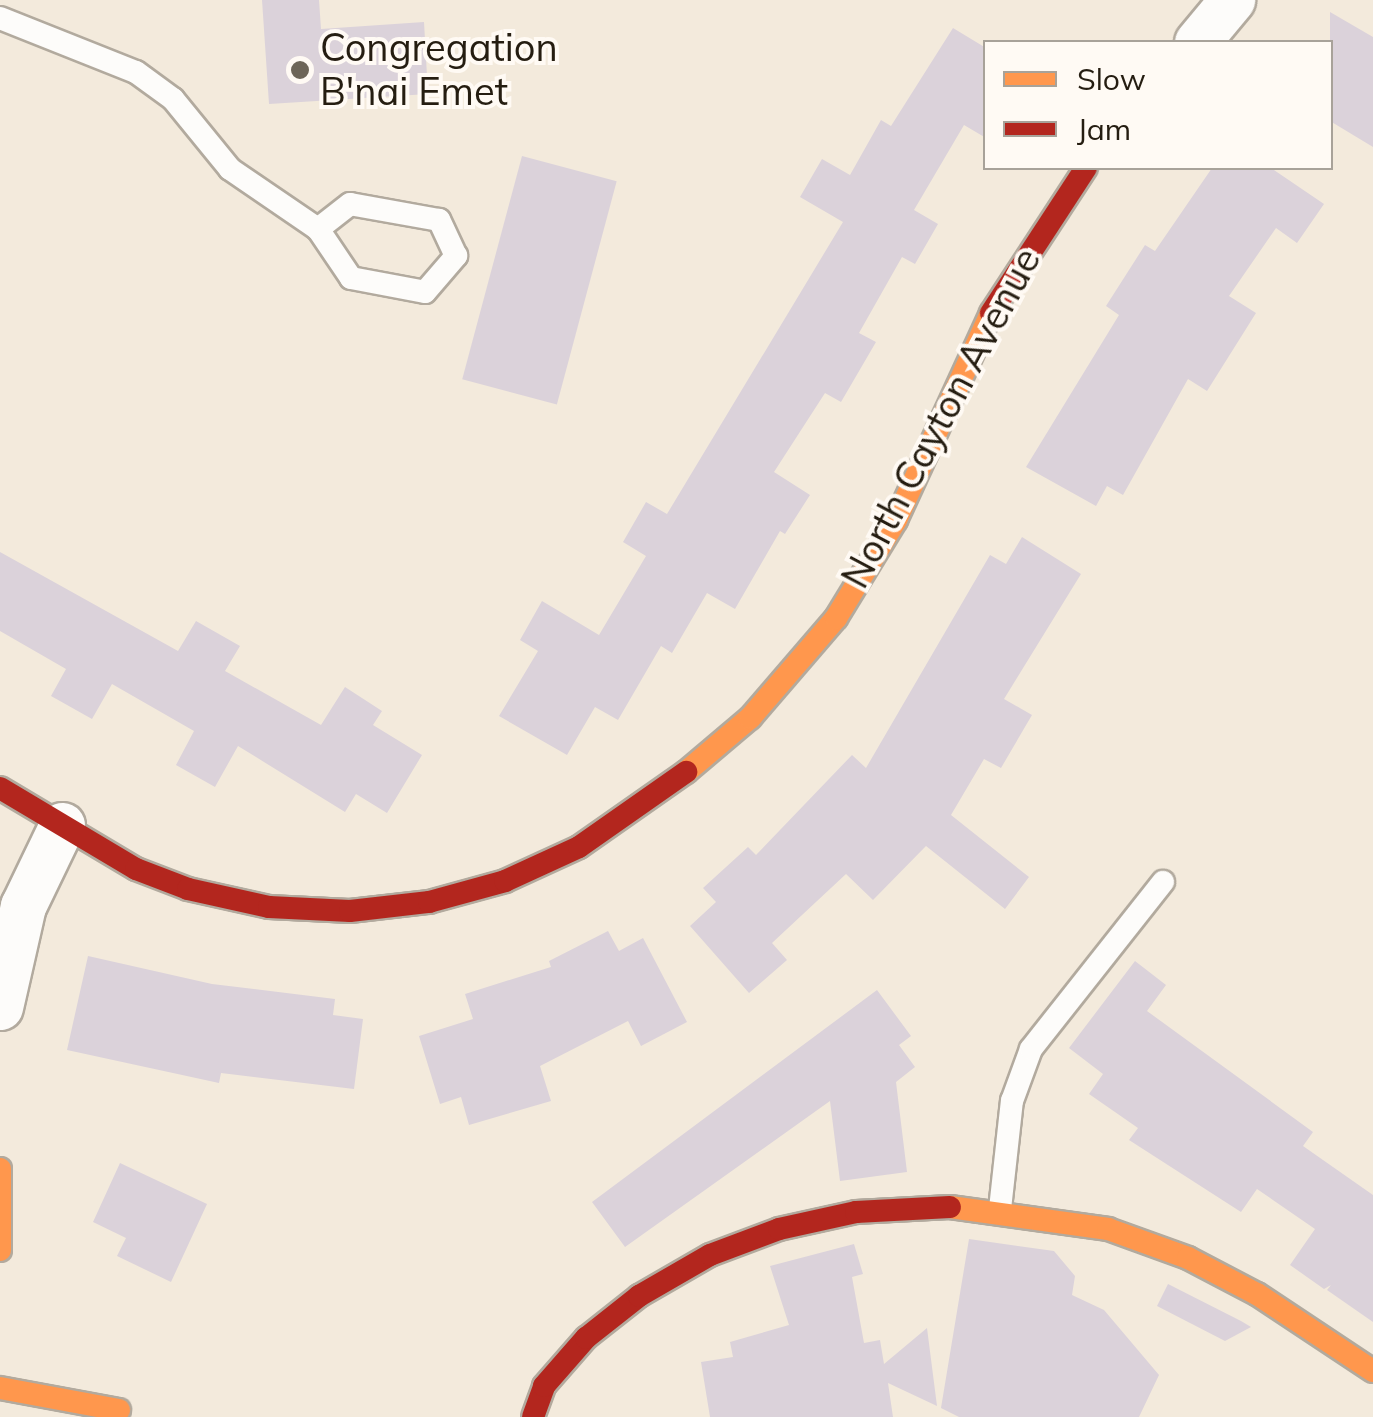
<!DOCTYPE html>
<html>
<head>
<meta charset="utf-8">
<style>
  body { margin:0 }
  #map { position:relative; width:1373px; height:1417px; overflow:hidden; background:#f3eadc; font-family:Mulish,sans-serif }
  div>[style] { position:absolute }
  .building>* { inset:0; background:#dbd2da; transform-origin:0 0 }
  .roads { filter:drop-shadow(2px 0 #b2aa9e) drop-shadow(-2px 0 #b2aa9e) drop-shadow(0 2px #b2aa9e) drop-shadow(0 -2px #b2aa9e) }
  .lane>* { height:22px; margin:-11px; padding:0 11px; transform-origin:11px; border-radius:11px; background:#fdfcfa }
  .street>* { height:45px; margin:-22.5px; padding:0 22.5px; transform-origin:22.5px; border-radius:22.5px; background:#fdfcfa }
  .slow>* { height:22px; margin:-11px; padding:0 11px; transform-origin:11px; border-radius:11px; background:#ff974d }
  .jam>* { height:22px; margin:-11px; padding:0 11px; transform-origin:11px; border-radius:11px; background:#b3261e }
  .dots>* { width:28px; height:28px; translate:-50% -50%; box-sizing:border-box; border:5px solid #fffaf4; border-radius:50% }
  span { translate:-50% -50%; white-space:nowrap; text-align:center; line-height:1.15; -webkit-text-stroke:8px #fffaf4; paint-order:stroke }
  .poi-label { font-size:38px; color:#251d11 }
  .left { translate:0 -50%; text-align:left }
  .street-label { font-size:38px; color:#251d11 }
  .legend { position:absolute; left:983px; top:40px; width:350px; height:130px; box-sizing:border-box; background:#fffaf4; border:2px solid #a8a299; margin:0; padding:12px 18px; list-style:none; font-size:30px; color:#251d11 }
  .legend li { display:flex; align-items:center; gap:20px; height:50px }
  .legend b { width:50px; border:2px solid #a8a299 }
</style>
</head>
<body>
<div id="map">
  <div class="building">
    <i style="clip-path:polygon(262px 0,319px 0,321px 29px,424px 22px,428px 94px,269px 104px)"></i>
    <i style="clip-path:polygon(1330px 12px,1373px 37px,1373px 147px,1330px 121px)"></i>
    <i style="clip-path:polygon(953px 28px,986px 48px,986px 138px,964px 125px,914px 210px,938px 224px,915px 264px,902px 257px,859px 333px,876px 342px,841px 402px,825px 393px,774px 472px,810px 495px,785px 534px,780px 531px,735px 609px,707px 593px,672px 653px,661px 646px,618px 720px,595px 707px,567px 755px,499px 716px,538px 651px,520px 640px,542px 601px,599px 635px,646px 556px,623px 542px,646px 502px,667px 514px,843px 222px,800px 197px,822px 159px,850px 175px,881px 120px,891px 126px)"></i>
    <i style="left:522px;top:156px;width:98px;height:231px;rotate:15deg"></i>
    <i style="clip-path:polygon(1212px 168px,1271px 168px,1324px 204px,1297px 243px,1276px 228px,1229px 296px,1256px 313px,1207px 391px,1188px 379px,1123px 495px,1107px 486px,1096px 506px,1026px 467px,1119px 315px,1106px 306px,1145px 245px,1155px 251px)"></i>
    <i style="clip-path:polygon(1022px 537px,1081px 574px,1004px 699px,1032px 715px,1001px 768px,984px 759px,951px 815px,1029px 877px,1005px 909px,926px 846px,873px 900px,846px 874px,772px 943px,787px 960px,749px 993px,690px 926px,716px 902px,703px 888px,748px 847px,756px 855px,852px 755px,866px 768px,990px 555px,1006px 564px)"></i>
    <i style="clip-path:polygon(0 552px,178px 651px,196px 621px,240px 646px,225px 671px,321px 725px,345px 687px,382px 711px,373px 725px,422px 755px,387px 813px,356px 794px,345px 812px,238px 746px,215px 787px,176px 765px,194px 731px,112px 684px,92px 719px,51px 696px,66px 669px,0 631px)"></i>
    <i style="clip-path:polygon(608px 931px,619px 951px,643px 938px,687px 1022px,641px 1046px,628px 1021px,540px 1066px,551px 1101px,469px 1125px,461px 1097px,440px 1104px,419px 1036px,473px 1019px,465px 994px,551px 967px,549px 961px)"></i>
    <i style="clip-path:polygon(88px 956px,212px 984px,335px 999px,333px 1015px,363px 1019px,354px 1089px,221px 1073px,219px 1083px,67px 1050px)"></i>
    <i style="clip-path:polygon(1135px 961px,1166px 985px,1147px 1011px,1313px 1132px,1303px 1146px,1373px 1195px,1373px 1322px,1327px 1290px,1331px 1285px,1324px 1289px,1290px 1265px,1315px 1229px,1257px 1189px,1241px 1212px,1129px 1140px,1138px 1128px,1089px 1094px,1103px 1074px,1069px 1048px)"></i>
    <i style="clip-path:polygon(877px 990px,911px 1036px,899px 1045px,915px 1067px,896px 1082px,907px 1172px,840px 1181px,830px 1101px,625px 1247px,592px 1202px)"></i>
    <i style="clip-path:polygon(120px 1163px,207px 1204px,171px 1282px,117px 1256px,126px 1238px,93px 1222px)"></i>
    <i style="clip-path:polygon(969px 1239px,1054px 1251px,1075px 1276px,1072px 1295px,1104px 1310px,1159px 1375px,1139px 1417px,959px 1417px,941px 1408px)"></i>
    <i style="clip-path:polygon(854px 1244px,863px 1274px,852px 1277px,864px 1343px,880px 1340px,884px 1364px,927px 1328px,937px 1406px,888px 1383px,893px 1417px,710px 1417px,701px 1362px,733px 1357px,730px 1342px,789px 1325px,770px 1266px)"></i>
    <i style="clip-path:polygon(1168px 1284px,1241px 1321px,1251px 1327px,1225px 1341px,1157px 1306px)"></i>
  </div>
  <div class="roads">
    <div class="lane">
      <i style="left:0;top:18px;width:146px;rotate:21.7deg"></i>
      <i style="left:136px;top:72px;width:46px;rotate:36.1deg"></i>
      <i style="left:173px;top:99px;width:90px;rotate:50.8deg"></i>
      <i style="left:230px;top:169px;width:107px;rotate:34.3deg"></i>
      <i style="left:318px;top:229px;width:59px;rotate:56deg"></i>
      <i style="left:351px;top:278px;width:75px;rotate:10.7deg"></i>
      <i style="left:425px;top:292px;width:48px;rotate:-49.3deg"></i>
      <i style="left:456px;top:256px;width:40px;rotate:-115deg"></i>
      <i style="left:439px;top:220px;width:90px;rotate:-169.8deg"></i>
      <i style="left:350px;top:204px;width:41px;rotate:142deg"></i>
      <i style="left:1000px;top:1209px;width:109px;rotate:-83.7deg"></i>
      <i style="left:1012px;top:1101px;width:55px;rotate:-69.9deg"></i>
      <i style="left:1031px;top:1049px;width:213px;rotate:-51.7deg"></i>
    </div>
    <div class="street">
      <i style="left:1197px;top:42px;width:55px;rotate:-50.2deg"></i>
      <i style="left:0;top:1007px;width:104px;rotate:-77.2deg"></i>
      <i style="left:23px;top:906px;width:90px;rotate:-64.3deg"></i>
    </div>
    <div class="slow">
      <i style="left:686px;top:772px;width:84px;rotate:-40.2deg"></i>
      <i style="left:750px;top:718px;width:132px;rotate:-49.3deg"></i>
      <i style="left:836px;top:618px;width:115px;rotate:-58.5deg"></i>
      <i style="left:896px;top:520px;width:228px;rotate:-65.3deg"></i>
      <i style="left:0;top:1169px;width:81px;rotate:90deg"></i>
      <i style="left:950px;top:1207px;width:160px;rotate:7.9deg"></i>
      <i style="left:1108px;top:1229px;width:85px;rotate:19.9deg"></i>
      <i style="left:1188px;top:1258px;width:78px;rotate:27.6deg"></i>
      <i style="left:1257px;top:1294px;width:139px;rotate:33.6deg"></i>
      <i style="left:0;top:1388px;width:121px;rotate:10.5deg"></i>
    </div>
    <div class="jam">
      <i style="left:991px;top:313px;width:173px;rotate:-56.8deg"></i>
      <i style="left:0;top:788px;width:158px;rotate:30.8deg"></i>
      <i style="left:136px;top:869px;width:56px;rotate:21deg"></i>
      <i style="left:188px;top:889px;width:83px;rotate:12.5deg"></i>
      <i style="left:269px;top:907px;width:81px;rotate:2.8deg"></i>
      <i style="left:350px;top:911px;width:80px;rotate:-6.5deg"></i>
      <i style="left:429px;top:902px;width:79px;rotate:-15.4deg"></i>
      <i style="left:505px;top:881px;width:81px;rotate:-24.7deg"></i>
      <i style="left:579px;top:847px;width:131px;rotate:-35deg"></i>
      <i style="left:533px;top:1417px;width:33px;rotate:-70deg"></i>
      <i style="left:544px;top:1386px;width:64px;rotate:-48.8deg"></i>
      <i style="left:586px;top:1338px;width:68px;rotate:-38.4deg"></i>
      <i style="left:639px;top:1296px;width:82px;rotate:-30deg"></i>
      <i style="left:710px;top:1255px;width:74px;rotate:-20.6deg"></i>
      <i style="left:779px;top:1229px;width:79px;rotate:-12.4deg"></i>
      <i style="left:856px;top:1212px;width:94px;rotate:-3deg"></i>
    </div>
  </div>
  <div class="dots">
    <i style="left:300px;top:70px;background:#6d6558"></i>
  </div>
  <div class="poi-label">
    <span class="left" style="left:320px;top:70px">Congregation<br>B'nai Emet</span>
  </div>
  <div class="street-label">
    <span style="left:941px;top:418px;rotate:-62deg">North Cayton Avenue</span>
  </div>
  <ul class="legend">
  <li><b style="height:12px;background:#ff974d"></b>Slow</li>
  <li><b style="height:12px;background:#b3261e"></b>Jam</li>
  </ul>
</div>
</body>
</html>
